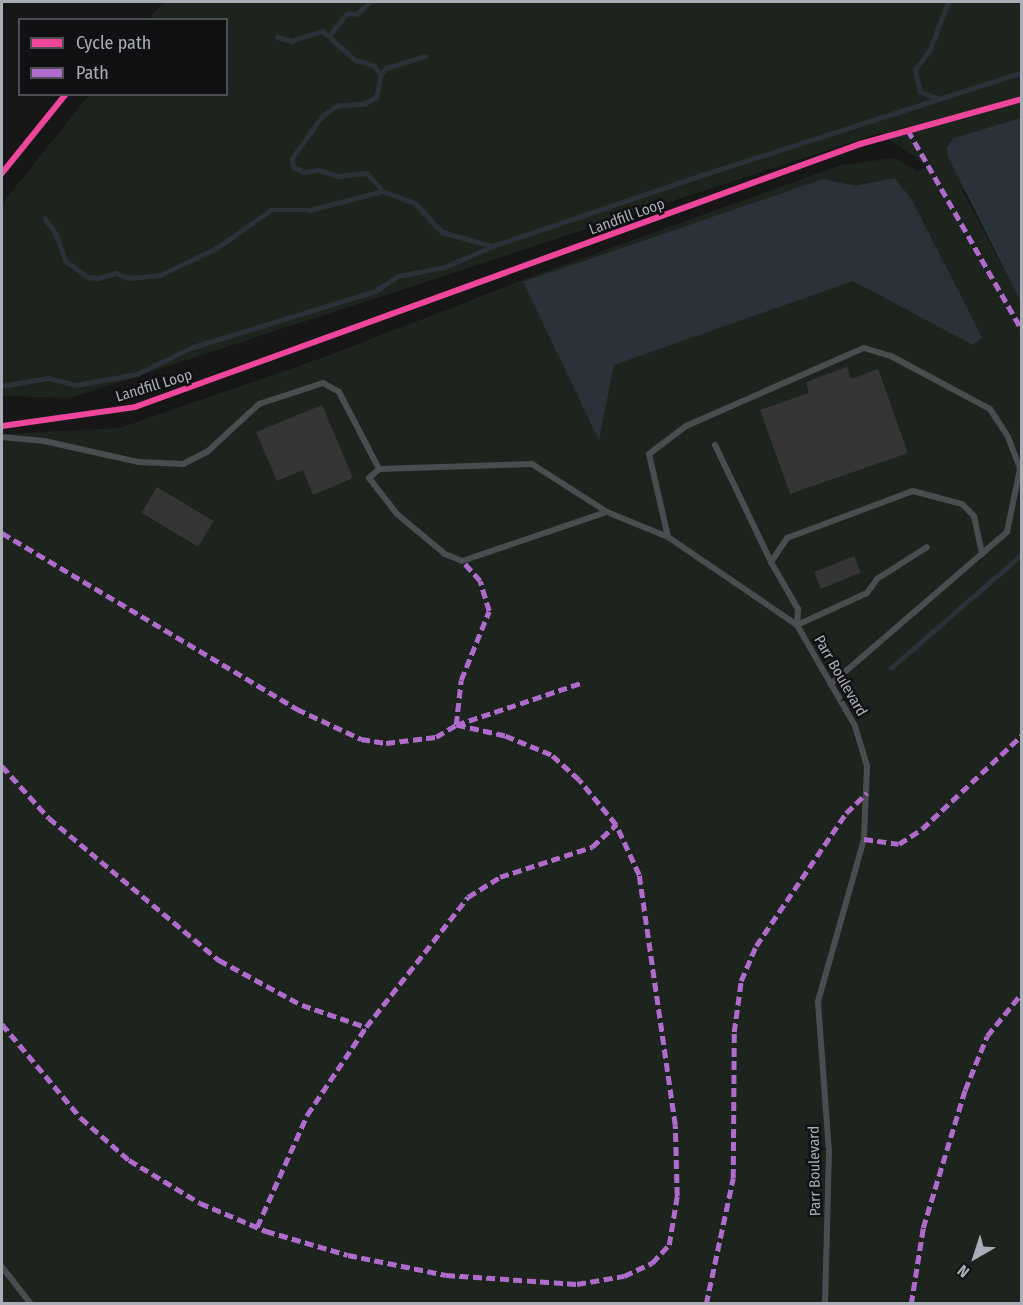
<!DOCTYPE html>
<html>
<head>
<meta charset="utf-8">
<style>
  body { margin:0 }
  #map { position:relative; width:1023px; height:1305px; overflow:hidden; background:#171717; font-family:"Fira Sans Condensed",sans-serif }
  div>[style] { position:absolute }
  .green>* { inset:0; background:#1d241e }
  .water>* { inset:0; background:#2a3239 }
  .stream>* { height:4.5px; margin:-2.25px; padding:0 2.25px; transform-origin:2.25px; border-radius:2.25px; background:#2a3239 }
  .building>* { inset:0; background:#353536; transform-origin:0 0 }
  .lane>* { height:6px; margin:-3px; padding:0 3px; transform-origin:3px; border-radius:3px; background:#4b4c50 }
  .quiet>* { height:4.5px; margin-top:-2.25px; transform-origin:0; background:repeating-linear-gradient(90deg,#b06ccc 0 9px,transparent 0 13.5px) }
  .cycleway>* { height:6px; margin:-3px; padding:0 3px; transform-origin:3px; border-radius:3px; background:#ed469a }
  span { translate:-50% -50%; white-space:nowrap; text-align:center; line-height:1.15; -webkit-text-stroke:5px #111113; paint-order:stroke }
  .street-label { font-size:15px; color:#a8adb8 }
  .frame { position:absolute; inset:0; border:3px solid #a8adb8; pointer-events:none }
  .legend { position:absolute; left:18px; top:18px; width:210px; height:78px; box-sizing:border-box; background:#111113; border:2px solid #4d4f55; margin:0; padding:8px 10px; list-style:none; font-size:18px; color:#a8adb8 }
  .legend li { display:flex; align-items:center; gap:12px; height:30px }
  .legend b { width:30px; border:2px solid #4d4f55 }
  .north { position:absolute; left:945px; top:1227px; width:60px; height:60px; -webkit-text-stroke:4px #111113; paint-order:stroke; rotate:219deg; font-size:16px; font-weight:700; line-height:24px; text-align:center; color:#a8adb8 }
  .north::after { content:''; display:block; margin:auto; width:21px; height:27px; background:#a8adb8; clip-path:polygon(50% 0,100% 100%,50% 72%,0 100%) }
</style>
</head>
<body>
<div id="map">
  <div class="green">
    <i style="clip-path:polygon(163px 2px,1021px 2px,1021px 237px,961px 188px,1021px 301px,1021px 1303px,2px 1303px,2px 434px,120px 428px,330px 355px,536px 275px,841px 165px,895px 158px,917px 171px,928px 166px,880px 133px,71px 398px,2px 396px,2px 204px,89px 95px,226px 94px,226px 20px,149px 19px)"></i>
  </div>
  <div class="water">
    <i style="clip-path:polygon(1021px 118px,1022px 118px,1021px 302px,948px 157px,947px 147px,954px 138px)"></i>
    <i style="clip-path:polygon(895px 178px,912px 200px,982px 338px,973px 345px,853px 281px,614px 365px,599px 440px,523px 282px,823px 179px,855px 186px)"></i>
  </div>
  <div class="stream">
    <i style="left:371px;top:2px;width:18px;rotate:139deg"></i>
    <i style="left:357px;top:14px;width:10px;rotate:180deg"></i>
    <i style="left:347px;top:14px;width:28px;rotate:129deg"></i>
    <i style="left:329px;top:36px;width:35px;rotate:43deg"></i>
    <i style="left:355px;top:60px;width:20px;rotate:15deg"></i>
    <i style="left:374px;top:65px;width:12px;rotate:55deg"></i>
    <i style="left:381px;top:75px;width:22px;rotate:100deg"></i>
    <i style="left:377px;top:97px;width:14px;rotate:150deg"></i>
    <i style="left:365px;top:104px;width:28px;rotate:176deg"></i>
    <i style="left:337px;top:106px;width:19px;rotate:144deg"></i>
    <i style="left:322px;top:117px;width:52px;rotate:125.5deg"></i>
    <i style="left:292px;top:159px;width:8px;rotate:76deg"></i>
    <i style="left:294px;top:167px;width:11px;rotate:27deg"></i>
    <i style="left:304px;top:172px;width:15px;rotate:-8deg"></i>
    <i style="left:319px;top:170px;width:20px;rotate:18deg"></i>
    <i style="left:338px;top:176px;width:29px;rotate:-6deg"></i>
    <i style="left:367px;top:173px;width:24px;rotate:48deg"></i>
    <i style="left:277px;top:37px;width:15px;rotate:16deg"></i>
    <i style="left:291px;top:41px;width:33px;rotate:-18deg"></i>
    <i style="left:322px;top:31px;width:9px;rotate:36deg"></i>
    <i style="left:381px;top:75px;width:9px;rotate:-54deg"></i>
    <i style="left:386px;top:68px;width:41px;rotate:-17.1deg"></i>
    <i style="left:938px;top:99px;width:19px;rotate:-159deg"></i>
    <i style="left:920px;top:92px;width:23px;rotate:-103deg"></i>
    <i style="left:915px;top:70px;width:26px;rotate:-54deg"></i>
    <i style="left:930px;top:49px;width:50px;rotate:-69deg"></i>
    <i style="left:45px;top:218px;width:19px;rotate:55deg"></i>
    <i style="left:56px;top:234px;width:29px;rotate:70deg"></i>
    <i style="left:66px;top:261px;width:27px;rotate:36deg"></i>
    <i style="left:88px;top:277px;width:10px;rotate:6deg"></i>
    <i style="left:98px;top:278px;width:19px;rotate:-16deg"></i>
    <i style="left:116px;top:273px;width:13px;rotate:23deg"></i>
    <i style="left:128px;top:278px;width:32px;rotate:-5deg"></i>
    <i style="left:160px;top:275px;width:61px;rotate:-25.3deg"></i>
    <i style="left:215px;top:249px;width:68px;rotate:-34.9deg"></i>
    <i style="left:271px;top:210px;width:39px"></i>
    <i style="left:310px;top:210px;width:75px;rotate:-14.6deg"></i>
    <i style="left:383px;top:191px;width:34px;rotate:21deg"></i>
    <i style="left:415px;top:203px;width:40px;rotate:47deg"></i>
    <i style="left:442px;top:232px;width:52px;rotate:15.6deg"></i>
    <i style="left:2px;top:386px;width:47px;rotate:-9.9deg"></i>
    <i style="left:48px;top:378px;width:29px;rotate:14deg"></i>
    <i style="left:76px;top:385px;width:62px;rotate:-10.2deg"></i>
    <i style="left:137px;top:374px;width:59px;rotate:-26.1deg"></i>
    <i style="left:190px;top:348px;width:194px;rotate:-17.1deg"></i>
    <i style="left:375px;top:291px;width:27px;rotate:-33deg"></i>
    <i style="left:398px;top:276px;width:48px;rotate:-10.8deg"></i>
    <i style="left:445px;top:267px;width:52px;rotate:-23.6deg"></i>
    <i style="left:493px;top:246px;width:221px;rotate:-18.8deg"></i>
    <i style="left:702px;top:175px;width:336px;rotate:-17.8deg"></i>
    <i style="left:891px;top:668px;width:174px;rotate:-41deg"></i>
  </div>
  <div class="building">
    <i style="clip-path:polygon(847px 367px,851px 379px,878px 369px,908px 453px,790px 494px,760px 410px,809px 393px,806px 382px)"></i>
    <i style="clip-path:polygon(322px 405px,353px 478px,313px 495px,303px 470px,277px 481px,256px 432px)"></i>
    <i style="left:157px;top:487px;width:66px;height:30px;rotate:31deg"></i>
    <i style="left:854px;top:556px;width:18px;height:43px;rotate:68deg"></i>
  </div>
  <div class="lane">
    <i style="left:2px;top:437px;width:42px;rotate:5.4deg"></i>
    <i style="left:44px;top:441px;width:96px;rotate:12.6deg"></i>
    <i style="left:138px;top:462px;width:45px;rotate:2.5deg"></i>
    <i style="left:183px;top:464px;width:27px;rotate:-27deg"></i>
    <i style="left:207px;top:452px;width:71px;rotate:-42.7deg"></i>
    <i style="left:259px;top:404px;width:67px;rotate:-18.2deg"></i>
    <i style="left:323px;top:383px;width:18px;rotate:29deg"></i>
    <i style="left:339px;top:392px;width:87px;rotate:62.5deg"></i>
    <i style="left:715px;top:445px;width:130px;rotate:64.4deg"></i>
    <i style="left:379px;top:469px;width:153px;rotate:-1.9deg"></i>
    <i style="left:532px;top:464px;width:89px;rotate:32.6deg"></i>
    <i style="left:607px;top:512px;width:66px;rotate:22.3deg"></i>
    <i style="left:668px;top:537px;width:156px;rotate:34.3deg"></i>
    <i style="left:797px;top:625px;width:116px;rotate:60.1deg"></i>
    <i style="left:855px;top:726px;width:42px;rotate:73.3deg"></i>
    <i style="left:867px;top:766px;width:73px;rotate:92.4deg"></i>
    <i style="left:864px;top:839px;width:169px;rotate:105.8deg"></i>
    <i style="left:818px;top:1002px;width:149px;rotate:85.8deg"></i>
    <i style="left:829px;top:1151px;width:153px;rotate:91.5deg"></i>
    <i style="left:379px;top:469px;width:13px;rotate:138deg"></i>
    <i style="left:369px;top:478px;width:46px;rotate:52.1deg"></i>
    <i style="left:397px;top:514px;width:62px;rotate:39.8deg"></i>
    <i style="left:445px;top:554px;width:18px;rotate:22deg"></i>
    <i style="left:462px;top:561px;width:153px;rotate:-18.7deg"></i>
    <i style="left:668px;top:537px;width:85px;rotate:-102.9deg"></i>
    <i style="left:649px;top:454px;width:46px;rotate:-37.1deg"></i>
    <i style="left:686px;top:426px;width:194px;rotate:-23.7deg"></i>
    <i style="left:864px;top:348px;width:28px;rotate:17deg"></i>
    <i style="left:891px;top:356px;width:112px;rotate:28.2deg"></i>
    <i style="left:990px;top:409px;width:33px;rotate:57deg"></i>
    <i style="left:1008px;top:437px;width:34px;rotate:69deg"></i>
    <i style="left:1020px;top:469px;width:64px;rotate:101.7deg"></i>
    <i style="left:1007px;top:532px;width:233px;rotate:139.2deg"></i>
    <i style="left:797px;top:625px;width:16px;rotate:-86deg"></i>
    <i style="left:798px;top:609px;width:54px;rotate:-119.9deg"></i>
    <i style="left:771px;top:562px;width:29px;rotate:-56deg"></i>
    <i style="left:787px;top:538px;width:134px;rotate:-20.5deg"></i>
    <i style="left:913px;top:491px;width:51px;rotate:14.9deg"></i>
    <i style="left:962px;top:504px;width:17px;rotate:45deg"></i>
    <i style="left:974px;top:516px;width:39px;rotate:78deg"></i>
    <i style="left:797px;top:625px;width:77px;rotate:-24.6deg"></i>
    <i style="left:867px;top:593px;width:17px;rotate:-54deg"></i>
    <i style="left:877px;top:579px;width:59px;rotate:-32.6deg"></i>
    <i style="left:2px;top:1267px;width:47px;rotate:51.9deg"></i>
  </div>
  <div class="quiet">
    <i style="left:908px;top:130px;width:230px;rotate:60.3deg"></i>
    <i style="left:2px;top:533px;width:344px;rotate:30.8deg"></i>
    <i style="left:297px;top:709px;width:71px;rotate:25.1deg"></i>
    <i style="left:361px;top:739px;width:25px;rotate:9deg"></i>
    <i style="left:386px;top:743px;width:50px;rotate:-6.8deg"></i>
    <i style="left:436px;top:737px;width:23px;rotate:-31deg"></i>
    <i style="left:456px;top:725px;width:45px;rotate:-83.7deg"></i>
    <i style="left:461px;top:680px;width:74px;rotate:-67.9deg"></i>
    <i style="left:489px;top:611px;width:31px;rotate:-107deg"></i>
    <i style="left:480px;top:581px;width:27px;rotate:-132deg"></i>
    <i style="left:2px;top:766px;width:70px;rotate:47.9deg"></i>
    <i style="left:49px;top:818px;width:222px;rotate:39.9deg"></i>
    <i style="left:219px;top:960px;width:94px;rotate:28.5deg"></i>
    <i style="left:302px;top:1005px;width:68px;rotate:19deg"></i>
    <i style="left:864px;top:839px;width:35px;rotate:8deg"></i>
    <i style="left:899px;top:844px;width:27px;rotate:-33deg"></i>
    <i style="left:922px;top:829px;width:137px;rotate:-43.2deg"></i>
    <i style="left:2px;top:1024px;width:123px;rotate:50deg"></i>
    <i style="left:81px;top:1118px;width:64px;rotate:41.2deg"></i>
    <i style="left:129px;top:1160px;width:83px;rotate:31.2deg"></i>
    <i style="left:200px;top:1203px;width:72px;rotate:23deg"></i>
    <i style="left:266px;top:1231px;width:85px;rotate:16.3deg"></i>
    <i style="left:348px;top:1255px;width:100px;rotate:11.5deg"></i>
    <i style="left:446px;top:1275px;width:131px;rotate:3.9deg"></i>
    <i style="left:577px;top:1284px;width:48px;rotate:-9.7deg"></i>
    <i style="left:624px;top:1276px;width:31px;rotate:-25deg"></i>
    <i style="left:652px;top:1263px;width:25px;rotate:-47deg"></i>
    <i style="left:669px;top:1245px;width:50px;rotate:-80.7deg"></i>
    <i style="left:677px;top:1196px;width:71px;rotate:-91.6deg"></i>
    <i style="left:675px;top:1125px;width:253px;rotate:-98.2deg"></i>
    <i style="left:639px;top:875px;width:55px;rotate:-114.7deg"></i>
    <i style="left:616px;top:825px;width:58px;rotate:-129.4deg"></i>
    <i style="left:579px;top:780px;width:38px;rotate:-138deg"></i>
    <i style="left:551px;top:755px;width:50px;rotate:-157.6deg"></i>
    <i style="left:505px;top:736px;width:50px;rotate:-167.3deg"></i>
    <i style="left:456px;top:725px;width:132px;rotate:-18.6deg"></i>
    <i style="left:257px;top:1227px;width:123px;rotate:-65.9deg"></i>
    <i style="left:307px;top:1115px;width:106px;rotate:-56.2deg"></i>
    <i style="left:366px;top:1027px;width:165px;rotate:-51.9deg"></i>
    <i style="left:468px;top:897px;width:38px;rotate:-32deg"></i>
    <i style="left:500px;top:877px;width:97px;rotate:-18.1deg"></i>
    <i style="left:592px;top:847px;width:33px;rotate:-43deg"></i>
    <i style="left:706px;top:1304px;width:129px;rotate:-77.9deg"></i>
    <i style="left:733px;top:1178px;width:146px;rotate:-89.6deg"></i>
    <i style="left:734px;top:1032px;width:51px;rotate:-82.2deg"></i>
    <i style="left:741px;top:981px;width:38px;rotate:-67deg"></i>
    <i style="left:756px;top:946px;width:161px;rotate:-55.9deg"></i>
    <i style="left:846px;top:813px;width:29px;rotate:-44deg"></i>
    <i style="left:911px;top:1304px;width:77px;rotate:-81deg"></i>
    <i style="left:923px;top:1228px;width:144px;rotate:-73.1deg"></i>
    <i style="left:965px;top:1090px;width:58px;rotate:-67.8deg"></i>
    <i style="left:987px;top:1036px;width:55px;rotate:-50.9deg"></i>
  </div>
  <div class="cycleway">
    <i style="left:2px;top:173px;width:102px;rotate:-51deg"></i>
    <i style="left:2px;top:426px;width:134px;rotate:-8.1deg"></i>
    <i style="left:135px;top:407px;width:771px;rotate:-19.94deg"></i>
    <i style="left:860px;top:144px;width:168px;rotate:-15.5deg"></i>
  </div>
  <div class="street-label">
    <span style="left:627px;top:217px;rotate:-20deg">Landfill Loop</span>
    <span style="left:154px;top:386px;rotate:-17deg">Landfill Loop</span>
    <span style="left:840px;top:676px;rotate:60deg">Parr Boulevard</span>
    <span style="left:815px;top:1171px;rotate:-91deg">Parr Boulevard</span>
  </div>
  <div class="frame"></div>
  <ul class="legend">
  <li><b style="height:8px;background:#ed469a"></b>Cycle path</li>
  <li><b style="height:8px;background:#b06ccc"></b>Path</li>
  </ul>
  <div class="north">N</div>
</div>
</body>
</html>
